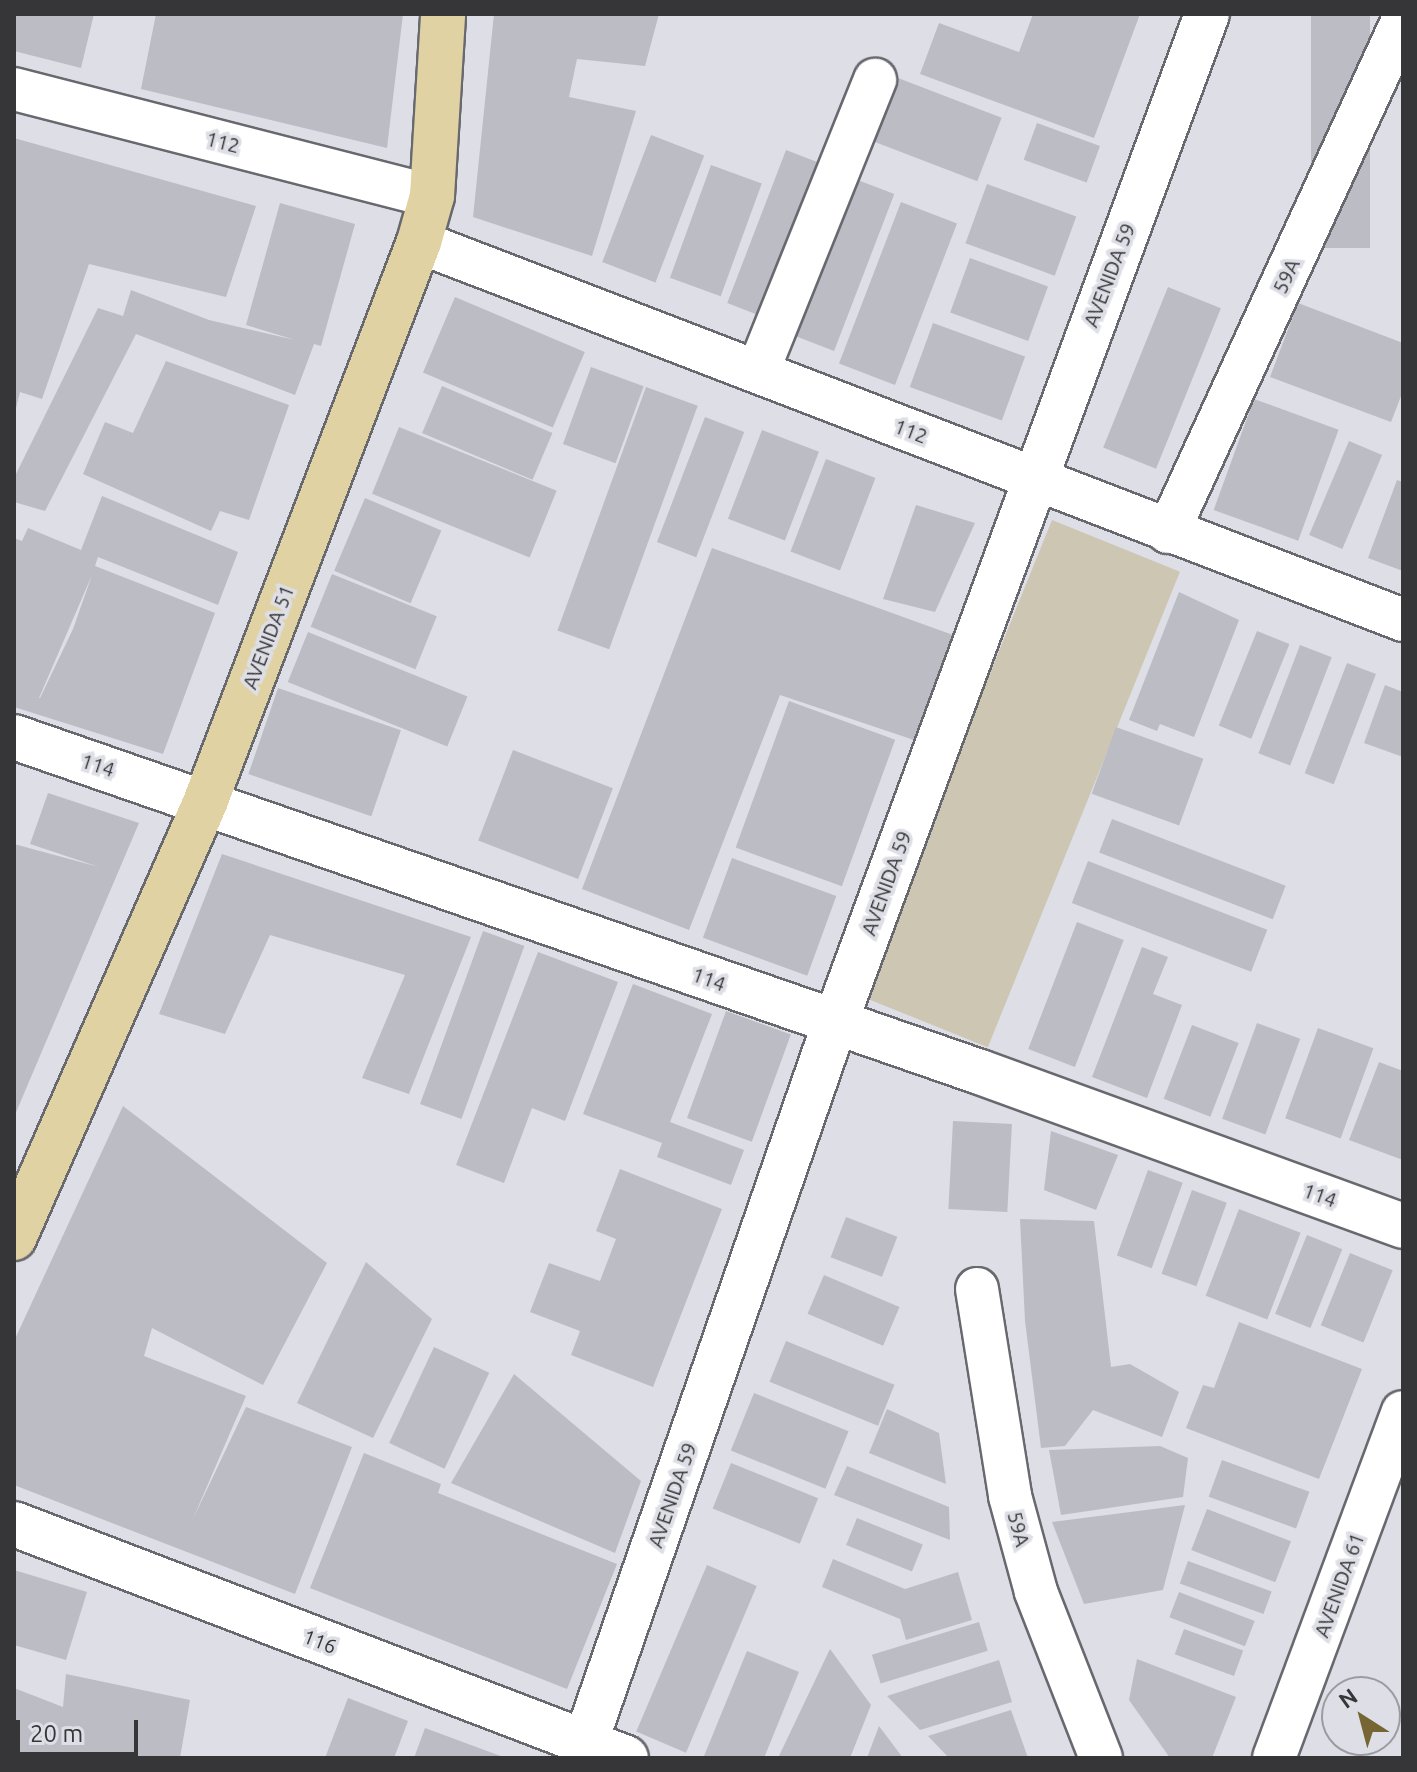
<!DOCTYPE html>
<html>
<head>
<meta charset="utf-8">
<style>
  body { margin:0 }
  #map { position:relative; width:1417px; height:1772px; overflow:hidden; background:#dedee6; font-family:Ubuntu,sans-serif }
  div>[style] { position:absolute }
  .green>* { inset:0; background:#ccc6b2; transform-origin:0 0 }
  .building>* { inset:0; background:#bcbcc4; transform-origin:0 0 }
  .roads { filter:drop-shadow(2px 0 #68686f) drop-shadow(-2px 0 #68686f) drop-shadow(0 2px #68686f) drop-shadow(0 -2px #68686f) }
  .street>* { height:42px; margin:-21px; padding:0 21px; transform-origin:21px; border-radius:21px; background:#fff }
  .secondary>* { height:44px; margin:-22px; padding:0 22px; transform-origin:22px; border-radius:22px; background:#fff }
  .primary>* { height:44px; margin:-22px; padding:0 22px; transform-origin:22px; border-radius:22px; background:#e0d2a3 }
  span { translate:-50% -50%; white-space:nowrap; text-align:center; line-height:1.15; -webkit-text-stroke:7px #dedee6; paint-order:stroke }
  .street-label { font-size:20px; color:#363639 }
  .frame { position:absolute; inset:0; border:16px solid #363639; pointer-events:none }
  .north { position:absolute; left:1321px; top:1676px; width:80px; height:80px; box-sizing:border-box; background:#dedee6; border:2px solid #9b9ba1; border-radius:50%; rotate:324deg; font-size:22px; font-weight:700; line-height:32px; text-align:center; color:#363639 }
  .north::after { content:''; display:block; margin:auto; width:28px; height:36px; background:#756633; clip-path:polygon(50% 0,100% 100%,50% 72%,0 100%) }
  .scale { position:absolute; left:16px; top:1720px; width:122px; height:36px; box-sizing:border-box; border:4px solid #363639; border-top:0; padding-left:10px; font-size:24px; line-height:28px; white-space:nowrap; color:#363639; -webkit-text-stroke:6px #dedee6; paint-order:stroke }
</style>
</head>
<body>
<div id="map">
  <div class="green">
    <i style="left:1052px;top:520px;width:138px;height:513px;rotate:22deg"></i>
  </div>
  <div class="building">
    <i style="clip-path:polygon(14px 14px,94px 14px,81px 68px,14px 51px)"></i>
    <i style="clip-path:polygon(156px 14px,403px 14px,387px 148px,141px 89px)"></i>
    <i style="clip-path:polygon(494px 14px,659px 14px,645px 66px,577px 59px,569px 97px,636px 111px,592px 256px,473px 217px)"></i>
    <i style="clip-path:polygon(1033px 14px,1140px 14px,1094px 138px,920px 74px,939px 23px,1019px 52px)"></i>
    <i style="left:1311px;top:14px;width:59px;height:234px"></i>
    <i style="left:898px;top:78px;width:111px;height:68px;rotate:21deg"></i>
    <i style="left:1037px;top:123px;width:67px;height:39px;rotate:20deg"></i>
    <i style="left:651px;top:135px;width:57px;height:136px;rotate:21deg"></i>
    <i style="clip-path:polygon(14px 138px,256px 206px,226px 297px,89px 264px,42px 399px,20px 392px,15px 412px)"></i>
    <i style="left:786px;top:150px;width:48px;height:164px;rotate:21deg"></i>
    <i style="left:711px;top:165px;width:54px;height:120px;rotate:20deg"></i>
    <i style="left:842px;top:174px;width:56px;height:168px;rotate:21deg"></i>
    <i style="left:987px;top:184px;width:95px;height:63px;rotate:20deg"></i>
    <i style="left:901px;top:202px;width:60px;height:173px;rotate:21deg"></i>
    <i style="clip-path:polygon(280px 203px,355px 224px,321px 346px,314px 344px,295px 395px,136px 334px,45px 511px,14px 502px,14px 478px,98px 308px,123px 316px,131px 290px,209px 320px,295px 340px,246px 325px)"></i>
    <i style="left:970px;top:258px;width:83px;height:58px;rotate:20deg"></i>
    <i style="left:1168px;top:287px;width:57px;height:173px;rotate:22deg"></i>
    <i style="left:455px;top:297px;width:141px;height:82px;rotate:23deg"></i>
    <i style="clip-path:polygon(1298px 303px,1403px 343px,1403px 391px,1391px 422px,1270px 377px)"></i>
    <i style="left:933px;top:323px;width:98px;height:68px;rotate:20deg"></i>
    <i style="clip-path:polygon(166px 361px,289px 405px,249px 520px,220px 511px,211px 531px,83px 474px,105px 422px,133px 433px)"></i>
    <i style="left:591px;top:367px;width:56px;height:82px;rotate:20deg"></i>
    <i style="left:442px;top:386px;width:120px;height:51px;rotate:23deg"></i>
    <i style="left:646px;top:387px;width:55px;height:259px;rotate:20deg"></i>
    <i style="left:1254px;top:399px;width:90px;height:118px;rotate:20deg"></i>
    <i style="left:705px;top:417px;width:42px;height:134px;rotate:21deg"></i>
    <i style="left:399px;top:427px;width:170px;height:72px;rotate:22deg"></i>
    <i style="left:762px;top:430px;width:61px;height:95px;rotate:21deg"></i>
    <i style="left:1349px;top:441px;width:36px;height:102px;rotate:23deg"></i>
    <i style="left:826px;top:459px;width:53px;height:99px;rotate:21deg"></i>
    <i style="clip-path:polygon(1397px 480px,1403px 482px,1403px 571px,1368px 558px)"></i>
    <i style="clip-path:polygon(evenodd,102px 496px,238px 552px,218px 605px,98px 557px,95px 566px,215px 613px,163px 754px,14px 707px,14px 538px,22px 541px,28px 528px,81px 550px,102px 496px,92px 575px,73px 629px,40px 698px,39px 698px,92px 575px)"></i>
    <i style="left:365px;top:498px;width:83px;height:79px;rotate:23deg"></i>
    <i style="clip-path:polygon(916px 505px,975px 523px,935px 612px,883px 599px)"></i>
    <i style="clip-path:polygon(712px 548px,953px 635px,914px 740px,780px 695px,689px 930px,582px 889px)"></i>
    <i style="left:332px;top:574px;width:113px;height:57px;rotate:22deg"></i>
    <i style="clip-path:polygon(1179px 592px,1239px 620px,1194px 737px,1160px 724px,1157px 731px,1129px 720px)"></i>
    <i style="left:1257px;top:631px;width:35px;height:102px;rotate:22deg"></i>
    <i style="left:308px;top:632px;width:172px;height:54px;rotate:22deg"></i>
    <i style="left:1300px;top:645px;width:34px;height:116px;rotate:21deg"></i>
    <i style="left:1347px;top:663px;width:31px;height:118px;rotate:21deg"></i>
    <i style="clip-path:polygon(1385px 685px,1403px 692px,1403px 757px,1364px 743px)"></i>
    <i style="left:278px;top:688px;width:130px;height:91px;rotate:19deg"></i>
    <i style="left:789px;top:701px;width:113px;height:156px;rotate:20deg"></i>
    <i style="left:1116px;top:727px;width:93px;height:71px;rotate:20deg"></i>
    <i style="left:513px;top:750px;width:107px;height:97px;rotate:21deg"></i>
    <i style="clip-path:polygon(48px 793px,139px 823px,14px 1117px,14px 844px,99px 867px,30px 844px)"></i>
    <i style="left:1112px;top:819px;width:186px;height:36px;rotate:21deg"></i>
    <i style="clip-path:polygon(222px 854px,471px 937px,409px 1094px,362px 1078px,405px 975px,270px 935px,225px 1034px,159px 1014px)"></i>
    <i style="left:732px;top:858px;width:111px;height:85px;rotate:20deg"></i>
    <i style="left:1088px;top:861px;width:192px;height:45px;rotate:21deg"></i>
    <i style="left:1077px;top:922px;width:50px;height:136px;rotate:21deg"></i>
    <i style="left:483px;top:931px;width:44px;height:184px;rotate:20deg"></i>
    <i style="clip-path:polygon(1142px 947px,1168px 957px,1153px 994px,1182px 1005px,1147px 1098px,1092px 1077px)"></i>
    <i style="clip-path:polygon(538px 952px,618px 982px,565px 1121px,532px 1108px,504px 1183px,456px 1165px)"></i>
    <i style="clip-path:polygon(633px 984px,712px 1014px,670px 1122px,744px 1150px,731px 1185px,657px 1157px,662px 1143px,583px 1114px)"></i>
    <i style="left:726px;top:1011px;width:69px;height:114px;rotate:20deg"></i>
    <i style="left:1257px;top:1023px;width:46px;height:102px;rotate:20deg"></i>
    <i style="left:1192px;top:1025px;width:50px;height:79px;rotate:21deg"></i>
    <i style="left:1318px;top:1028px;width:59px;height:96px;rotate:20deg"></i>
    <i style="clip-path:polygon(1379px 1062px,1403px 1071px,1403px 1160px,1349px 1140px)"></i>
    <i style="clip-path:polygon(123px 1106px,327px 1263px,263px 1385px,152px 1328px,144px 1356px,246px 1396px,192px 1521px,246px 1407px,352px 1447px,295px 1594px,14px 1485px,14px 1341px)"></i>
    <i style="left:953px;top:1121px;width:59px;height:88px;rotate:3deg"></i>
    <i style="clip-path:polygon(1051px 1131px,1118px 1155px,1096px 1210px,1044px 1190px)"></i>
    <i style="clip-path:polygon(620px 1169px,722px 1209px,653px 1387px,571px 1355px,580px 1331px,530px 1312px,549px 1263px,600px 1281px,616px 1239px,596px 1231px)"></i>
    <i style="left:1148px;top:1170px;width:37px;height:91px;rotate:20deg"></i>
    <i style="left:1192px;top:1190px;width:37px;height:89px;rotate:20deg"></i>
    <i style="left:1239px;top:1209px;width:66px;height:93px;rotate:21deg"></i>
    <i style="left:846px;top:1217px;width:55px;height:43px;rotate:21deg"></i>
    <i style="clip-path:polygon(1020px 1219px,1094px 1221px,1111px 1367px,1130px 1364px,1179px 1392px,1162px 1437px,1093px 1410px,1065px 1446px,1041px 1448px,1025px 1321px)"></i>
    <i style="left:1307px;top:1235px;width:38px;height:85px;rotate:22deg"></i>
    <i style="left:1350px;top:1253px;width:46px;height:78px;rotate:22deg"></i>
    <i style="clip-path:polygon(366px 1262px,432px 1319px,373px 1438px,297px 1403px)"></i>
    <i style="left:824px;top:1275px;width:82px;height:42px;rotate:23deg"></i>
    <i style="clip-path:polygon(1239px 1322px,1362px 1369px,1319px 1479px,1186px 1428px,1203px 1385px,1214px 1388px)"></i>
    <i style="left:786px;top:1341px;width:117px;height:44px;rotate:22deg"></i>
    <i style="left:434px;top:1347px;width:61px;height:106px;rotate:25deg"></i>
    <i style="clip-path:polygon(514px 1374px,641px 1481px,615px 1553px,451px 1483px)"></i>
    <i style="left:754px;top:1393px;width:102px;height:62px;rotate:22deg"></i>
    <i style="clip-path:polygon(887px 1409px,939px 1433px,946px 1484px,869px 1453px)"></i>
    <i style="clip-path:polygon(1160px 1446px,1188px 1458px,1183px 1497px,1061px 1515px,1049px 1450px)"></i>
    <i style="clip-path:polygon(364px 1453px,441px 1484px,438px 1493px,617px 1564px,567px 1689px,310px 1588px)"></i>
    <i style="left:1222px;top:1460px;width:93px;height:39px;rotate:20deg"></i>
    <i style="left:731px;top:1463px;width:94px;height:49px;rotate:22deg"></i>
    <i style="clip-path:polygon(847px 1466px,949px 1507px,950px 1540px,834px 1495px)"></i>
    <i style="clip-path:polygon(1185px 1505px,1163px 1590px,1084px 1604px,1052px 1522px)"></i>
    <i style="left:1207px;top:1509px;width:90px;height:44px;rotate:21deg"></i>
    <i style="left:857px;top:1518px;width:71px;height:29px;rotate:22deg"></i>
    <i style="clip-path:polygon(833px 1559px,905px 1589px,958px 1572px,972px 1620px,906px 1640px,900px 1619px,822px 1587px)"></i>
    <i style="left:1188px;top:1561px;width:89px;height:24px;rotate:20deg"></i>
    <i style="left:707px;top:1565px;width:54px;height:181px;rotate:23deg"></i>
    <i style="clip-path:polygon(14px 1570px,87px 1592px,66px 1660px,14px 1645px)"></i>
    <i style="left:1179px;top:1592px;width:81px;height:27px;rotate:21deg"></i>
    <i style="left:979px;top:1622px;width:30px;height:112px;rotate:73deg"></i>
    <i style="left:1184px;top:1629px;width:63px;height:27px;rotate:20deg"></i>
    <i style="clip-path:polygon(830px 1649px,871px 1705px,850px 1758px,778px 1758px)"></i>
    <i style="clip-path:polygon(747px 1651px,799px 1672px,764px 1758px,710px 1758px,704px 1756px)"></i>
    <i style="clip-path:polygon(1137px 1659px,1236px 1697px,1212px 1758px,1170px 1758px,1129px 1700px)"></i>
    <i style="clip-path:polygon(999px 1660px,1012px 1702px,920px 1730px,887px 1696px)"></i>
    <i style="clip-path:polygon(66px 1674px,190px 1700px,180px 1758px,14px 1758px,14px 1688px,63px 1707px)"></i>
    <i style="clip-path:polygon(348px 1698px,408px 1721px,394px 1758px,325px 1758px)"></i>
    <i style="clip-path:polygon(1011px 1710px,1028px 1758px,949px 1758px,928px 1736px)"></i>
    <i style="clip-path:polygon(879px 1726px,903px 1758px,867px 1758px)"></i>
    <i style="clip-path:polygon(425px 1728px,506px 1758px,414px 1758px)"></i>
  </div>
  <div class="roads">
    <div class="street">
      <i style="left:14px;top:89px;width:431px;rotate:14.4deg"></i>
      <i style="left:419px;top:242px;width:1054px;rotate:21.01deg"></i>
      <i style="left:758px;top:371px;width:314px;rotate:-68.1deg"></i>
      <i style="left:1168px;top:532px;width:563px;rotate:-65.35deg"></i>
      <i style="left:977px;top:1289px;width:210px;rotate:80.9deg"></i>
      <i style="left:1010px;top:1496px;width:99px;rotate:74.8deg"></i>
      <i style="left:1036px;top:1592px;width:178px;rotate:68.6deg"></i>
      <i style="left:1274px;top:1758px;width:369px;rotate:-69.6deg"></i>
    </div>
    <div class="secondary">
      <i style="left:14px;top:737px;width:1022px;rotate:19.13deg"></i>
      <i style="left:980px;top:1072px;width:450px;rotate:20deg"></i>
      <i style="left:14px;top:1524px;width:655px;rotate:20.92deg"></i>
      <i style="left:580px;top:1758px;width:778px;rotate:-70.87deg"></i>
      <i style="left:835px;top:1023px;width:1075px;rotate:-69.76deg"></i>
    </div>
    <div class="primary">
      <i style="left:14px;top:1238px;width:478px;rotate:-66.3deg"></i>
      <i style="left:206px;top:800px;width:597px;rotate:-69.11deg"></i>
      <i style="left:419px;top:242px;width:48px;rotate:-74.2deg"></i>
      <i style="left:432px;top:196px;width:182px;rotate:-86.5deg"></i>
    </div>
  </div>
  <div class="street-label">
    <span style="left:223px;top:142px;rotate:14deg">112</span>
    <span style="left:1109px;top:275px;rotate:-69deg">AVENIDA 59</span>
    <span style="left:1286px;top:276px;rotate:-65deg">59A</span>
    <span style="left:911px;top:431px;rotate:21deg">112</span>
    <span style="left:268px;top:637px;rotate:-69deg">AVENIDA 51</span>
    <span style="left:98px;top:765px;rotate:18deg">114</span>
    <span style="left:886px;top:883px;rotate:-70deg">AVENIDA 59</span>
    <span style="left:709px;top:979px;rotate:20deg">114</span>
    <span style="left:1320px;top:1195px;rotate:20deg">114</span>
    <span style="left:672px;top:1495px;rotate:-71deg">AVENIDA 59</span>
    <span style="left:1019px;top:1529px;rotate:75deg">59A</span>
    <span style="left:1339px;top:1585px;rotate:-70deg">AVENIDA 61</span>
    <span style="left:320px;top:1641px;rotate:21deg">116</span>
  </div>
  <div class="frame"></div>
  <div class="north">N</div>
  <div class="scale">20 m</div>
</div>
</body>
</html>
